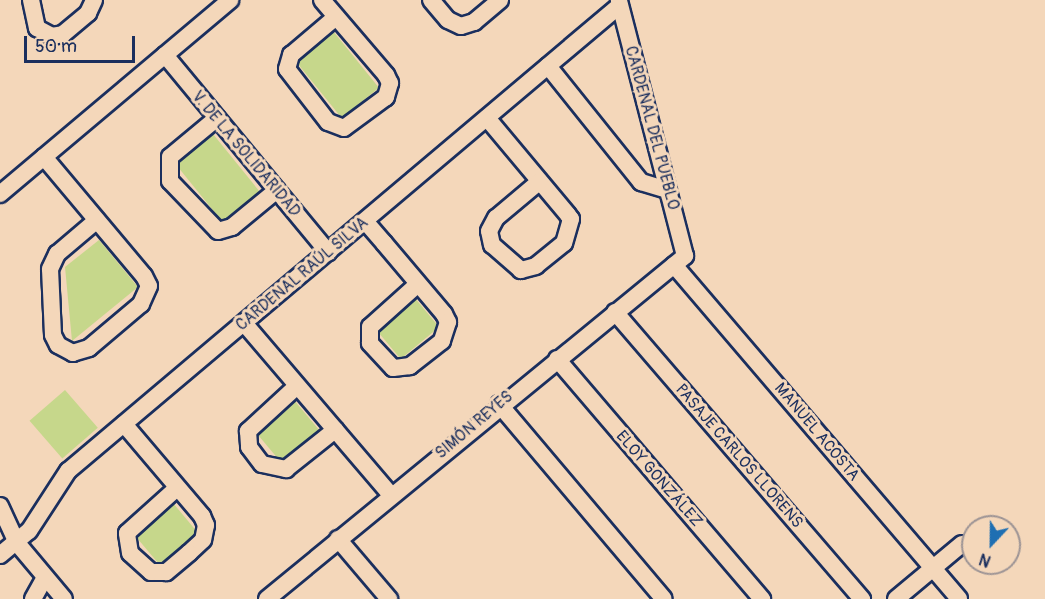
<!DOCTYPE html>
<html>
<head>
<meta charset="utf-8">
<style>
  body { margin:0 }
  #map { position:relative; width:1045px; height:599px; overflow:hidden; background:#f4d7ba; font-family:Pangolin,sans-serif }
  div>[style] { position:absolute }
  .green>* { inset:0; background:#c6d78b; transform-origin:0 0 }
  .roads { filter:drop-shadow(2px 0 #1b2f5e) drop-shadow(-2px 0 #1b2f5e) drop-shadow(0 2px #1b2f5e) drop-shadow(0 -2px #1b2f5e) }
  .minor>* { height:16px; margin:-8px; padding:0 8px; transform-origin:8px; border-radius:8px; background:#f4d7ba }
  span { translate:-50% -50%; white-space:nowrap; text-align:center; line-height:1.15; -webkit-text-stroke:6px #f4d7ba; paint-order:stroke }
  .street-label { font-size:16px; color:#1b2f5e }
  .north { position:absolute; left:961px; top:515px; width:60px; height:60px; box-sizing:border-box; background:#f4d7ba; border:2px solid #9d9495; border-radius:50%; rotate:202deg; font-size:16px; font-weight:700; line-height:24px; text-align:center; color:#1b2f5e }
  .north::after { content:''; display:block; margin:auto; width:21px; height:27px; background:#1f6fb2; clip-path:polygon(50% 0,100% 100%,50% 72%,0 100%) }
  .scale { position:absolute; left:24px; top:36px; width:111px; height:27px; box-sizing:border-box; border:3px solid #1b2f5e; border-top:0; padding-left:8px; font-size:18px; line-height:21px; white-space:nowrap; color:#1b2f5e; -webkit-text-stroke:4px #f4d7ba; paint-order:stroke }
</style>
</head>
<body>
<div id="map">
  <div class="green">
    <i style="left:333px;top:31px;width:73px;height:48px;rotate:51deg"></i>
    <i style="left:213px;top:134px;width:75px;height:48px;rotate:51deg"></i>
    <i style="clip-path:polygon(99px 240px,138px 287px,72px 341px,65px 267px)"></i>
    <i style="left:414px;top:297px;width:39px;height:50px;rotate:50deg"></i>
    <i style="left:65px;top:390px;width:50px;height:47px;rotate:49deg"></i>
    <i style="left:294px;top:400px;width:39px;height:50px;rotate:50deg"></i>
    <i style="left:173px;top:503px;width:39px;height:50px;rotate:50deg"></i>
  </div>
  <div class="roads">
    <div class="minor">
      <i style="left:31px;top:0;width:29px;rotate:78deg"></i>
      <i style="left:37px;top:28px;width:17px;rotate:28deg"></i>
      <i style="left:52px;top:36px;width:11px;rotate:-10deg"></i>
      <i style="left:63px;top:34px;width:33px;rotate:-40deg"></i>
      <i style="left:88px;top:13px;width:14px;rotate:-65deg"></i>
      <i style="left:322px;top:0;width:99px;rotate:49.5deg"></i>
      <i style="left:386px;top:75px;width:9px;rotate:63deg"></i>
      <i style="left:390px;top:83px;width:15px;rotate:106deg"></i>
      <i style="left:386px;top:97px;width:52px;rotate:143.6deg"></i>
      <i style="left:344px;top:128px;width:17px;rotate:-159deg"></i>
      <i style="left:328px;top:122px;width:67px;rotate:-127.7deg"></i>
      <i style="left:287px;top:69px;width:15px;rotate:-74deg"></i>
      <i style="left:291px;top:55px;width:59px;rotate:-40.2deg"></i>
      <i style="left:431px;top:0;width:26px;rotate:50deg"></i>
      <i style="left:448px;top:20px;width:14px;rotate:25deg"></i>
      <i style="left:461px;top:26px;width:14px;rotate:-17deg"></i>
      <i style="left:474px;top:22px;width:34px;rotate:-40deg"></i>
      <i style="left:165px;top:55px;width:256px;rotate:50.4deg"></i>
      <i style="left:548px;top:66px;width:149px;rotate:51.3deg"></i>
      <i style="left:641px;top:182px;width:28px;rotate:17deg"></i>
      <i style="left:217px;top:118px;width:61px;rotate:140.3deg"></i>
      <i style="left:170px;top:157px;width:24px;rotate:90deg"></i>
      <i style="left:170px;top:181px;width:69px;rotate:46.2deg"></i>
      <i style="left:218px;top:231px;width:15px;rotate:-16deg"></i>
      <i style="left:232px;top:227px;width:58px;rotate:-39.4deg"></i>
      <i style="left:487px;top:118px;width:126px;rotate:50.1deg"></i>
      <i style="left:568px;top:215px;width:5px;rotate:53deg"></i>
      <i style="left:571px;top:219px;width:25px;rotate:106deg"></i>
      <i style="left:564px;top:243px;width:36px;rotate:141deg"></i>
      <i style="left:536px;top:266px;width:16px;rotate:165deg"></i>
      <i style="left:521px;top:270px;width:38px;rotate:-139deg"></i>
      <i style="left:492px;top:245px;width:14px;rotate:-102deg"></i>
      <i style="left:489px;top:231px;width:15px;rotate:-62deg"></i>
      <i style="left:496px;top:218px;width:57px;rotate:-40.1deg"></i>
      <i style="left:44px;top:157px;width:155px;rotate:50deg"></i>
      <i style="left:144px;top:276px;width:11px;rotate:63deg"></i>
      <i style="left:149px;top:286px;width:20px;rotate:114deg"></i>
      <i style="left:141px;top:304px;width:68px;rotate:139.8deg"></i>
      <i style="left:89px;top:348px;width:17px;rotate:163deg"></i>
      <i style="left:73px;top:353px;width:17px;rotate:-152deg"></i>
      <i style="left:58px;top:345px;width:11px;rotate:-117deg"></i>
      <i style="left:53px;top:335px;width:66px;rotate:-92.6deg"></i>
      <i style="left:50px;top:269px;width:17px;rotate:-65deg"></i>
      <i style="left:57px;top:254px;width:52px;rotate:-40.4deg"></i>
      <i style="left:0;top:194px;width:301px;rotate:-40.1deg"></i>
      <i style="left:365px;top:221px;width:29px;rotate:49deg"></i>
      <i style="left:384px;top:243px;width:93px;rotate:49.8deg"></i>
      <i style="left:444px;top:314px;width:9px;rotate:63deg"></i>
      <i style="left:448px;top:322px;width:20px;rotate:108deg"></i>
      <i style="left:442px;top:341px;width:41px;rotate:142deg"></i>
      <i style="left:410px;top:366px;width:17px;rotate:173deg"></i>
      <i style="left:393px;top:368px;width:34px;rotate:-133deg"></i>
      <i style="left:370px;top:343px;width:16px;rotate:-90deg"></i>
      <i style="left:370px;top:327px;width:64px;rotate:-41.9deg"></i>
      <i style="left:674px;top:265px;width:439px;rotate:49.5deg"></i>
      <i style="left:615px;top:312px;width:379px;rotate:49.3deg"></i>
      <i style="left:244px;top:323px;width:226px;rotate:49.5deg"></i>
      <i style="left:557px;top:359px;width:316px;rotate:49.5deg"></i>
      <i style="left:297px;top:386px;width:67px;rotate:137.4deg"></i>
      <i style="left:248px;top:431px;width:16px;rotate:86deg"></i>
      <i style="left:249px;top:447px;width:21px;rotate:53deg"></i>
      <i style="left:262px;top:464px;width:25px;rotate:12deg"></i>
      <i style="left:286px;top:469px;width:63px;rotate:-38.5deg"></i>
      <i style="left:499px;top:404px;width:255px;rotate:49.8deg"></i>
      <i style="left:124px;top:424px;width:121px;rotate:49.7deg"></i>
      <i style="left:202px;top:516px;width:10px;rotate:66deg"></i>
      <i style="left:206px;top:525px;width:15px;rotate:101deg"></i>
      <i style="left:203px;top:540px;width:19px;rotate:137deg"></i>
      <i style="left:189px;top:553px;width:30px;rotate:140deg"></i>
      <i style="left:166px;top:572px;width:15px;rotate:180deg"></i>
      <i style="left:151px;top:572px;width:28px;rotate:-138deg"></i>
      <i style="left:130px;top:553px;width:20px;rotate:-99deg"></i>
      <i style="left:127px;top:533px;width:67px;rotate:-42deg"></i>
      <i style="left:0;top:506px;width:41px;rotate:65.3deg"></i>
      <i style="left:17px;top:543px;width:73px;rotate:50deg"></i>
      <i style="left:338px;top:539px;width:79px;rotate:49.6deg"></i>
      <i style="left:0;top:555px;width:38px;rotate:-40deg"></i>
      <i style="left:29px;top:531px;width:72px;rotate:-57deg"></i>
      <i style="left:68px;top:471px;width:722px;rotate:-40.17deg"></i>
      <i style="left:33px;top:599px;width:25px;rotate:-61deg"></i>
      <i style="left:267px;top:599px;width:541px;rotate:-39.37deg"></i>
      <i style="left:685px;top:256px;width:264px;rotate:-104.5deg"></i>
      <i style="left:896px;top:599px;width:86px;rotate:-39.8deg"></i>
    </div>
  </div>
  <div class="street-label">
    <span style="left:652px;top:128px;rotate:75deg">CARDENAL DEL PUEBLO</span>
    <span style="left:246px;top:154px;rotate:50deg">V. DE LA SOLIDARIDAD</span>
    <span style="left:302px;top:274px;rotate:-40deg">CARDENAL RAÚL SILVA</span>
    <span style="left:474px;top:425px;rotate:-40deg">SIMÓN REYES</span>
    <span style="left:817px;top:432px;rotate:50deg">MANUEL ACOSTA</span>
    <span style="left:739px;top:456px;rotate:49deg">PASAJE CARLOS LLORENS</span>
    <span style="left:659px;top:479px;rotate:49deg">ELOY GONZÁLEZ</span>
  </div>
  <div class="north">N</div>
  <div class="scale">50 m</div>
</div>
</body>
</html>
